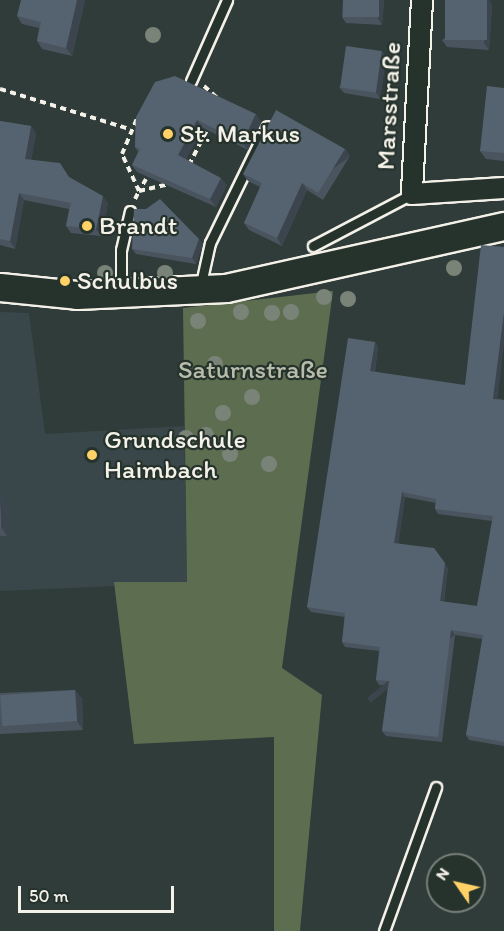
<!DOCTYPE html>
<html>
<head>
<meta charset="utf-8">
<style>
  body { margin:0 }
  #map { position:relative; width:504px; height:931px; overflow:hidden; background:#2f3c3a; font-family:Itim,sans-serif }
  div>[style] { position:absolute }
  .built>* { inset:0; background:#3a474a }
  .green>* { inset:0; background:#5d6e50 }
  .path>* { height:4px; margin-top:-2px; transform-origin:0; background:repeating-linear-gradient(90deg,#f4f1e8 0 6px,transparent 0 10.5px) }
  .roads { filter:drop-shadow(2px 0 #f4f1e8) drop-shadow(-2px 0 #f4f1e8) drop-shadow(0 2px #f4f1e8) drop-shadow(0 -2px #f4f1e8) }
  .lane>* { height:9px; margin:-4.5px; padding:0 4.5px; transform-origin:4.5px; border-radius:4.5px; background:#26332d }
  .street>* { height:20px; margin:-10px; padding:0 10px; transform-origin:10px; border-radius:10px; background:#26332d }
  .secondary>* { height:27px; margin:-13.5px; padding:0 13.5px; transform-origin:13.5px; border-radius:13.5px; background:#26332d }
  .trees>* { width:16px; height:16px; margin:-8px; border-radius:50%; background:#7a8378 }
  .wall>* { inset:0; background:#49545f }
  .shaded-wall>* { inset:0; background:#3c454e; transform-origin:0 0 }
  .building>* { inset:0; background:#55626f; transform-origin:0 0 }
  .dots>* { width:16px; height:16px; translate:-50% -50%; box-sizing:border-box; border:3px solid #26332d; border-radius:50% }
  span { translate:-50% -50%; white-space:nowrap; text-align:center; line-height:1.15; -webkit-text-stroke:4.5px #26332d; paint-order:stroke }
  .street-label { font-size:26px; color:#f4f1e8 }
  .poi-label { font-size:26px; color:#f4f1e8 }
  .left { translate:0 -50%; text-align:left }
  .park-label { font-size:26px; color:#b8bdab }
  .north { position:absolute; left:426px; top:853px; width:60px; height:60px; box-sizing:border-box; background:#26332d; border:2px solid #787f78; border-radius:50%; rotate:304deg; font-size:16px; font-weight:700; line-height:24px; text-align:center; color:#f4f1e8 }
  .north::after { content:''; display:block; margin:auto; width:21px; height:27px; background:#ffd166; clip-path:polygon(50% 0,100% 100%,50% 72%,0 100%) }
  .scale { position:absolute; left:18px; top:886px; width:156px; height:27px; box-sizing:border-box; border:3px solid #f4f1e8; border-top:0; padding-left:8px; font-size:18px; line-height:21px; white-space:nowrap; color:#f4f1e8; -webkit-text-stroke:4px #26332d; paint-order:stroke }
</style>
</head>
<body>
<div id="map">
  <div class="built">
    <i style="clip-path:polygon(0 312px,29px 313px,45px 434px,184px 426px,187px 583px,0 591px)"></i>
  </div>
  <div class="green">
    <i style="clip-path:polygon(333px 291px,282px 668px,322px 695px,300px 931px,274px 931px,274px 737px,134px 744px,114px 582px,187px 582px,183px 308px)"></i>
  </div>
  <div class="path">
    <i style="left:204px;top:86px;width:25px;rotate:42deg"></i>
    <i style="left:0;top:89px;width:135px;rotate:17.2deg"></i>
    <i style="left:189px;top:165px;width:42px;rotate:-62.8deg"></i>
    <i style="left:146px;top:179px;width:14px;rotate:120deg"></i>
    <i style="left:139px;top:191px;width:32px;rotate:-13deg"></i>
    <i style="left:135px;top:199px;width:9px;rotate:-63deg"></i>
    <i style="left:139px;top:191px;width:41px;rotate:-114.7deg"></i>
    <i style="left:122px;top:154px;width:41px;rotate:-67.2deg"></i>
  </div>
  <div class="roads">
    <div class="lane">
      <i style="left:191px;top:81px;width:89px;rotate:-66deg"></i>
      <i style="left:313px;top:246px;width:112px;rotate:-27.7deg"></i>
      <i style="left:200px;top:288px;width:46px;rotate:-77.5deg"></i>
      <i style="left:210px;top:243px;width:130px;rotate:-64deg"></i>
      <i style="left:121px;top:290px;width:40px;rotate:-90deg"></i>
      <i style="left:121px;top:250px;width:40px;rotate:-77deg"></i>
      <i style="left:384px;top:931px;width:153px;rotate:-70.1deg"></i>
    </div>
    <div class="street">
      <i style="left:422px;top:0;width:194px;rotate:93deg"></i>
      <i style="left:412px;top:194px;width:92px;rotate:-3.7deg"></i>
    </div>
    <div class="secondary">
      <i style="left:0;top:287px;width:77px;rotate:5.9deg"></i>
      <i style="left:77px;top:295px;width:149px;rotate:-2.7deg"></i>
      <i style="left:226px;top:288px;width:285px;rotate:-12.6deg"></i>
    </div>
  </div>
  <div class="trees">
    <i style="left:153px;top:35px"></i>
    <i style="left:454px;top:268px"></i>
    <i style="left:105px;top:273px"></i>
    <i style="left:165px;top:273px"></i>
    <i style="left:324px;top:297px"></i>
    <i style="left:348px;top:299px"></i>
    <i style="left:241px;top:312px"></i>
    <i style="left:291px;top:312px"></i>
    <i style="left:272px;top:313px"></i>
    <i style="left:198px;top:321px"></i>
    <i style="left:215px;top:364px"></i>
    <i style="left:252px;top:397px"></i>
    <i style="left:223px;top:413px"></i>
    <i style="left:206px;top:435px"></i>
    <i style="left:186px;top:438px"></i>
    <i style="left:230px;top:454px"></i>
    <i style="left:269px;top:464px"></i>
  </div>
  <div class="wall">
    <i style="clip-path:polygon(85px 0,72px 56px,42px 49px,37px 41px,39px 28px,22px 24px,17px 16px)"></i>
    <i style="clip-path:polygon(343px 0,384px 0,382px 25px,346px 23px,342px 17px)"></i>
    <i style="clip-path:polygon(492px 5px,489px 50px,447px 47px,442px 40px)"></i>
    <i style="clip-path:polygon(382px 51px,386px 58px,380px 99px,344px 93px,339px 87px)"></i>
    <i style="clip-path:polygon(504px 88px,504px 161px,486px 159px,480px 151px)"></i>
    <i style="clip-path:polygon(136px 117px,261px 122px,248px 150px,203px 128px,186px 159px,227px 185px,216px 207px,137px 172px,132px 165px,138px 152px,135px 147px)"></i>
    <i style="clip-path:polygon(0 121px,31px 126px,36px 134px,31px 160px,69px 177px,108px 203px,101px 236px,71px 233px,66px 226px,69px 209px,24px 200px,15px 249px,0 245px)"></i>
    <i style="clip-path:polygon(345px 149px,350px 156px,323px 200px,307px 190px,282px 246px,249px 230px,244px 223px,260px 187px,248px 181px,243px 174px)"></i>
    <i style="clip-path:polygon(203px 244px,196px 264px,136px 254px,132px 249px)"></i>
    <i style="clip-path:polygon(evenodd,375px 342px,378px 347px,375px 372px,504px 400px,504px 746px,469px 740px,466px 735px,482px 639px,455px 635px,442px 742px,386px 736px,382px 731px,388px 686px,379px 685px,376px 680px,379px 651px,345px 647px,342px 642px,345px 617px,311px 612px,307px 607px,375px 342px,405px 497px,436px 503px,435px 509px,438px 514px,492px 521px,477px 606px,444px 602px,448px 568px,398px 543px,405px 497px)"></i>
    <i style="clip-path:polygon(0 495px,6px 504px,7px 536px,0 536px)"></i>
    <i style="clip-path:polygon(75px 690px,82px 699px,83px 730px,0 734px,0 693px)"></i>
  </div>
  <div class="shaded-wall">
    <i style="clip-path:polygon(77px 0,85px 0,72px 56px,66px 48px)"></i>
    <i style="clip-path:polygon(379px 0,384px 0,382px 25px,378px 19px)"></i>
    <i style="clip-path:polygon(487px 0,489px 0,492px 5px,489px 50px,484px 43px)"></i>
    <i style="clip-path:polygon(382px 51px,386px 58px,380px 99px,376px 92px)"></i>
    <i style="clip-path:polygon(256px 114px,261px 122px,248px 150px,242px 142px)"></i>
    <i style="clip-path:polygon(197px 120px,203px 128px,184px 163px,178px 155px)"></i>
    <i style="clip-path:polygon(31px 126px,36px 134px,30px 167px,25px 159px)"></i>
    <i style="left:345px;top:149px;width:9px;height:52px;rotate:54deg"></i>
    <i style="clip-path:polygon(221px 178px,227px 185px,216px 207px,210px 199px)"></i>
    <i style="clip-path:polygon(302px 183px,307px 190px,282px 246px,277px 238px)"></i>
    <i style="clip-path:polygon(19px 193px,24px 200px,15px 249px,10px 241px)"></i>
    <i style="clip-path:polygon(103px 196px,108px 203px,101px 236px,96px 229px)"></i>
    <i style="clip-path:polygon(199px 239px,203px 244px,196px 264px,192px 258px)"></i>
    <i style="clip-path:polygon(504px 313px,504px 345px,497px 404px,493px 399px)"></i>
    <i style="clip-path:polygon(375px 342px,378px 347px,374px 376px,370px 371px)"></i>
    <i style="clip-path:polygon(402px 492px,405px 497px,398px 548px,394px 543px)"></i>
    <i style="clip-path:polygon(0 495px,6px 504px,7px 536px,1px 527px)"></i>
    <i style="clip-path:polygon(445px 563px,448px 568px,443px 606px,440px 601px)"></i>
    <i style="left:451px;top:630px;width:6px;height:108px;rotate:51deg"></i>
    <i style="clip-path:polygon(75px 690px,82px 699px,83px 730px,77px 721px)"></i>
  </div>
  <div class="building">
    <i style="clip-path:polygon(21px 0,77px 0,66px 48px,37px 41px,41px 22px,17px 16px)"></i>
    <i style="left:343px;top:0;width:36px;height:17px"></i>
    <i style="left:445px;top:0;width:42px;height:40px"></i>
    <i style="left:346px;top:46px;width:36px;height:42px;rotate:8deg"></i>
    <i style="clip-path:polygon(175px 76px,256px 114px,242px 142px,197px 120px,178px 155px,221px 178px,210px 199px,132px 165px,140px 149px,135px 147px,136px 117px,155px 82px)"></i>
    <i style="clip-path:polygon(487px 86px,504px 88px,504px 153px,480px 151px)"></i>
    <i style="clip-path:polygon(276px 110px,345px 149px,318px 193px,302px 183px,277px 238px,244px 223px,262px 183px,243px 174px)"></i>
    <i style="clip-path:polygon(0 121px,31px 126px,25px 159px,60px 163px,69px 177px,103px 196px,96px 229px,66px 226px,71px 203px,19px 193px,10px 241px,0 239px)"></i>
    <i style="clip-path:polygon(160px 199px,199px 239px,192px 258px,132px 249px,134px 209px,146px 209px)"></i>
    <i style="clip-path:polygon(evenodd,481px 245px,504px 247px,504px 313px,493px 399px,504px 400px,504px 742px,466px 735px,483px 635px,451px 630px,438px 737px,382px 731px,389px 681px,376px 680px,380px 647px,342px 642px,345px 613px,307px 607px,348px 338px,375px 342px,370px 371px,465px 385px,481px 245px,402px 492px,436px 499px,435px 509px,493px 516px,477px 606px,440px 601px,445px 563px,434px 548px,394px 543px,402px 492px)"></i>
    <i style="clip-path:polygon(0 503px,1px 527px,0 527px)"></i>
    <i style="left:75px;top:690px;width:31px;height:75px;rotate:86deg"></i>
  </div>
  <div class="dots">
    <i style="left:168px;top:134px;background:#ffd166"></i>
    <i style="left:87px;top:226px;background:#ffd166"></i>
    <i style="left:65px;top:281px;background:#ffd166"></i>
    <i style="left:92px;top:455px;background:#ffd166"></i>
  </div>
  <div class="street-label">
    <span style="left:389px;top:106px;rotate:-87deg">Marsstraße</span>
  </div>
  <div class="poi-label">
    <span class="left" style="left:180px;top:134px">St. Markus</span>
    <span class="left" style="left:99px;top:226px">Brandt</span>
    <span class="left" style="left:77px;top:281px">Schulbus</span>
    <span class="left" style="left:104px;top:455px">Grundschule<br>Haimbach</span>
  </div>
  <div class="park-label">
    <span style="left:253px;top:370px">Saturnstraße</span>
  </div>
  <div class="north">N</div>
  <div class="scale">50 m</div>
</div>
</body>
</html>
